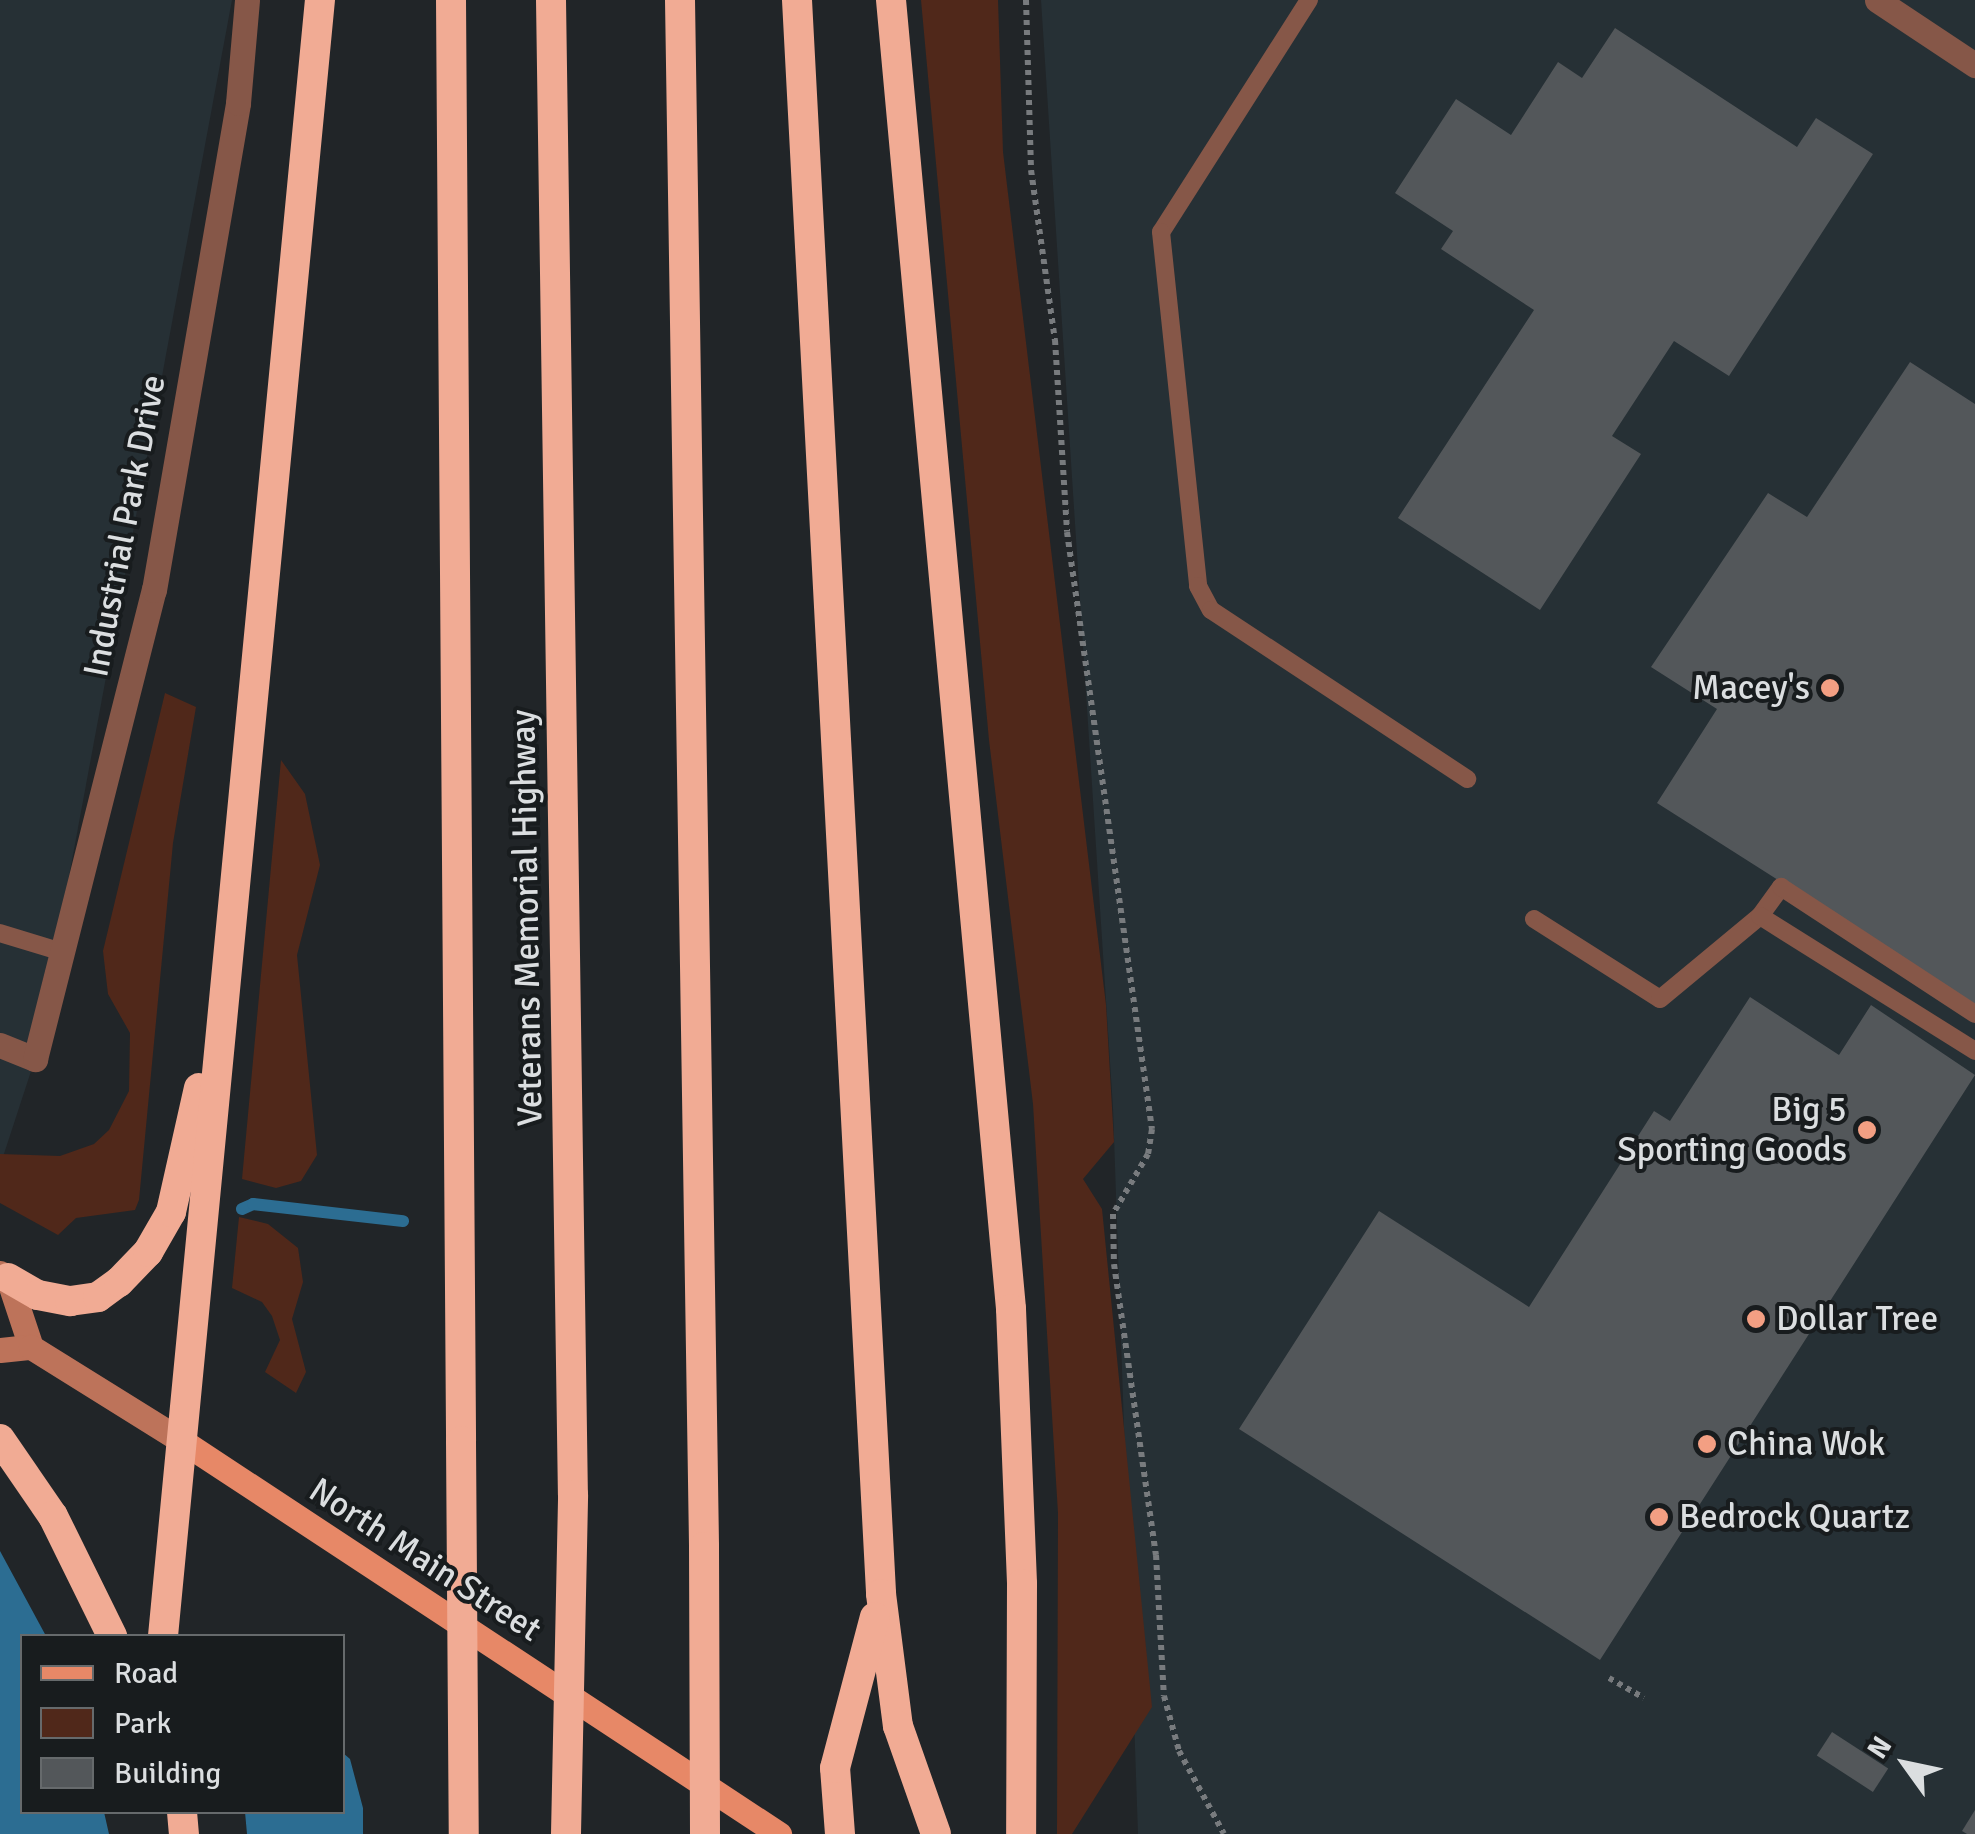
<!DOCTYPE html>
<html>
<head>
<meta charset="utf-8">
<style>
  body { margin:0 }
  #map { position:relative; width:1975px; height:1834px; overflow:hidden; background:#212528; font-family:Signika,sans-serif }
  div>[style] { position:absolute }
  .built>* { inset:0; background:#263035 }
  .green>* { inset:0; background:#50281a }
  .water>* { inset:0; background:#2c6d92 }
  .stream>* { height:12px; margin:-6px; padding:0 6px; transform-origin:6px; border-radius:6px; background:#2c6d92 }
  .building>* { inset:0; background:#53575a; transform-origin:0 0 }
  .path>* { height:6px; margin-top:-3px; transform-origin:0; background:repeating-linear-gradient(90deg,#787b7e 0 5px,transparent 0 10px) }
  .service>* { height:18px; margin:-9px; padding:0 9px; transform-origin:9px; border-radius:9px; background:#865748 }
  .minor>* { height:25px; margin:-12.5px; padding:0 12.5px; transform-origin:12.5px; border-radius:12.5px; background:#865748 }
  .tertiary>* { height:25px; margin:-12.5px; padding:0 12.5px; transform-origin:12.5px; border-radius:12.5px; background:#865748 }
  .secondary>* { height:25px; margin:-12.5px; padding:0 12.5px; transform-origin:12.5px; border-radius:12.5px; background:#bd735a }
  .primary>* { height:25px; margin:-12.5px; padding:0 12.5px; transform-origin:12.5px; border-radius:12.5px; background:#e78867 }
  .motorway>* { height:30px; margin:-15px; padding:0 15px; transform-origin:15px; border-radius:15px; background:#f1ab94 }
  .motorway-bridge>* { height:30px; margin:-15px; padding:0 15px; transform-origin:15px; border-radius:15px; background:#f1ab94 }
  .dots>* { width:28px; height:28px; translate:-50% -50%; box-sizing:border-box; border:5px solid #181c1e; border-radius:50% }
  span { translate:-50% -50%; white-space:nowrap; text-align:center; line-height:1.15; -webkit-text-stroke:8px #181c1e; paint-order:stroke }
  .street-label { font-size:35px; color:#dbdee0 }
  .poi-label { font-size:35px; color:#dbdee0 }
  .right { translate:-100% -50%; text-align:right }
  .left { translate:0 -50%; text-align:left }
  .legend { position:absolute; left:20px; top:1634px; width:325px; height:180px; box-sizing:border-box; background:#181c1e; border:2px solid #666a6c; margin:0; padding:12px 18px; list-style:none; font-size:30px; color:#dbdee0 }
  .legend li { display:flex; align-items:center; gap:20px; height:50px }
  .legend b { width:50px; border:2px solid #666a6c }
  .north { position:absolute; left:1855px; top:1714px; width:100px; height:100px; -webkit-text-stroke:8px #181c1e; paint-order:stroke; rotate:303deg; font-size:28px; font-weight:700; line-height:40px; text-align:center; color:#dbdee0 }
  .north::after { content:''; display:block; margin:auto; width:35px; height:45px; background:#dbdee0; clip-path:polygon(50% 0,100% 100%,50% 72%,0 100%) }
</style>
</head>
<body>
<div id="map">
  <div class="built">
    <i style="clip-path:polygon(0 0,232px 0,35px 1059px,0 1166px)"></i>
    <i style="clip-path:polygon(1041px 0,1975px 0,1975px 1834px,1138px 1834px,1113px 1108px)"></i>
  </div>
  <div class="green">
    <i style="clip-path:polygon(921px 0,998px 0,1003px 152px,1106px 1005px,1114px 1142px,1083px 1179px,1102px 1209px,1152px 1707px,1072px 1834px,1057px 1834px,1058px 1513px,1033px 1104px,989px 740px)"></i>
    <i style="clip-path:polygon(165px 693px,196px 707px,173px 843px,139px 1200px,135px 1210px,76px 1218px,58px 1235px,0 1203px,0 1154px,60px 1156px,94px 1144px,109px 1130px,129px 1091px,130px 1033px,108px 994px,103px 951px)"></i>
    <i style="clip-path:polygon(281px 760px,305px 794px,320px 865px,297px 955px,317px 1155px,301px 1181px,276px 1188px,242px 1179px)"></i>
    <i style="clip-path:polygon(239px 1217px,268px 1224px,298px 1248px,303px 1282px,292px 1319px,306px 1372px,296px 1393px,265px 1372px,280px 1340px,272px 1316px,262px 1302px,232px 1288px)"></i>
  </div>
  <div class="water">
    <i style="clip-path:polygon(0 1551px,46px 1636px,22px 1636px,22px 1812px,104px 1812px,109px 1834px,0 1834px)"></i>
    <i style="clip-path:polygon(343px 1753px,350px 1759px,363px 1808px,363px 1834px,247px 1834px,245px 1812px,342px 1812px)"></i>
  </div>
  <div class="stream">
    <i style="left:242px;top:1209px;width:12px;rotate:-24deg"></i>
    <i style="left:253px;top:1204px;width:151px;rotate:6.5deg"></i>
  </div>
  <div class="building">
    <i style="clip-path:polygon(1615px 28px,1797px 147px,1816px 118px,1873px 154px,1729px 376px,1674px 341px,1612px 436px,1641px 454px,1540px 610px,1398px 518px,1534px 310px,1441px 249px,1453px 231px,1395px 193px,1456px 99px,1511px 135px,1558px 62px,1582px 78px)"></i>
    <i style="clip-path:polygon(1910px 362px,1975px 404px,1975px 1005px,1657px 803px,1717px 709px,1651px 667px,1768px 493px,1807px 517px)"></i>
    <i style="clip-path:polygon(1750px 997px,1839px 1055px,1871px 1005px,1975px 1075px,1600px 1660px,1239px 1429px,1379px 1211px,1529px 1307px,1654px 1111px,1670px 1121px)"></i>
    <i style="left:1832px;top:1732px;width:67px;height:28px;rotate:33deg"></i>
    <i style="clip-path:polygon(1975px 1810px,1975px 1834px,1967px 1834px,1962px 1831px)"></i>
  </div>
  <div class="path">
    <i style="left:1026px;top:0;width:170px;rotate:88.3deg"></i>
    <i style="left:1031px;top:170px;width:172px;rotate:82deg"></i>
    <i style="left:1055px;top:340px;width:192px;rotate:86.4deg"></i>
    <i style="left:1067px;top:532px;width:603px;rotate:81.9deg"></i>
    <i style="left:1152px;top:1129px;width:25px;rotate:99deg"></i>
    <i style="left:1148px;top:1154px;width:69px;rotate:120.3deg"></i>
    <i style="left:1113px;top:1214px;width:50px;rotate:88.9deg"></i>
    <i style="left:1114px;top:1264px;width:294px;rotate:81.8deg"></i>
    <i style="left:1156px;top:1555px;width:141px;rotate:86.8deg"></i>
    <i style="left:1164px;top:1696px;width:57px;rotate:74.7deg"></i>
    <i style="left:1179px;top:1751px;width:94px;rotate:61.5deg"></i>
    <i style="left:1609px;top:1678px;width:40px;rotate:29.7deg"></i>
  </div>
  <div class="service">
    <i style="left:1309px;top:0;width:275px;rotate:122.5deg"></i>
    <i style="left:1161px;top:232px;width:356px;rotate:84deg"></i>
    <i style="left:1198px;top:586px;width:27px;rotate:62deg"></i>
    <i style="left:1211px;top:610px;width:307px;rotate:33.4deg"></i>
    <i style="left:1760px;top:916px;width:36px;rotate:-54deg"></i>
    <i style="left:1781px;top:887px;width:232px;rotate:33.2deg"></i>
    <i style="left:1534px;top:919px;width:149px;rotate:32.4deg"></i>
    <i style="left:1660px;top:999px;width:130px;rotate:-39.7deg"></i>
    <i style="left:1760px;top:916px;width:254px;rotate:32.1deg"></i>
    <i style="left:0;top:933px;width:65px;rotate:17deg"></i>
  </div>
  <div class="minor">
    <i style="left:1877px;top:0;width:118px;rotate:33.6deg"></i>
  </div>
  <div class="tertiary">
    <i style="left:0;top:1045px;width:38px;rotate:22deg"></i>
    <i style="left:35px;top:1059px;width:484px;rotate:-75.8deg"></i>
    <i style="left:154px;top:590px;width:494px;rotate:-80.2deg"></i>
    <i style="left:238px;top:103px;width:103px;rotate:-85deg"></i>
  </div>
  <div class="secondary">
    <i style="left:0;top:1273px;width:9px;rotate:32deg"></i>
    <i style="left:8px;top:1278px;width:73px;rotate:71.6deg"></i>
    <i style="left:0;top:1350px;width:31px;rotate:-6deg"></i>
    <i style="left:31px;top:1347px;width:178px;rotate:31.9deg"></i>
  </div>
  <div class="primary">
    <i style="left:182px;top:1441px;width:715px;rotate:33.36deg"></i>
  </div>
  <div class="motorway">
    <i style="left:451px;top:0;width:1441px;rotate:89.6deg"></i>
    <i style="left:551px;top:0;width:1495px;rotate:89.16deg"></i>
    <i style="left:680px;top:0;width:1547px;rotate:89.11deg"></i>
    <i style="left:797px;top:0;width:1596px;rotate:86.98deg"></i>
    <i style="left:881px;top:1594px;width:133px;rotate:82.7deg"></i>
    <i style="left:898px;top:1726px;width:114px;rotate:70.6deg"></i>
    <i style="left:891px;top:0;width:1314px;rotate:84.76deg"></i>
    <i style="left:1011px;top:1309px;width:275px;rotate:87.7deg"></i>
    <i style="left:1022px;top:1584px;width:250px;rotate:90.2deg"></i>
    <i style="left:8px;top:1278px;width:34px;rotate:30deg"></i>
    <i style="left:38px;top:1295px;width:33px;rotate:11deg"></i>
    <i style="left:70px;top:1301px;width:28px;rotate:-8deg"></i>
    <i style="left:98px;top:1297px;width:26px;rotate:-36deg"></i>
    <i style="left:119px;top:1282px;width:42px;rotate:-46deg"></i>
    <i style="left:148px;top:1252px;width:46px;rotate:-60.1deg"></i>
    <i style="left:171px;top:1212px;width:127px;rotate:-77.3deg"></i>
    <i style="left:0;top:1439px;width:93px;rotate:55.5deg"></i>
    <i style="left:53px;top:1516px;width:134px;rotate:63.8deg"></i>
    <i style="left:163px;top:1636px;width:1644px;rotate:-84.52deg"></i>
    <i style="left:182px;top:1812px;width:22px;rotate:85deg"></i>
    <i style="left:840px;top:1834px;width:66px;rotate:-94.3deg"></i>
    <i style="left:835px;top:1768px;width:156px;rotate:-75.2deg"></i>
  </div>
  <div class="motorway-bridge">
    <i style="left:461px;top:1441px;width:393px;rotate:89.6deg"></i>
    <i style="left:704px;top:1547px;width:287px;rotate:89.8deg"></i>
    <i style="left:566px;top:1834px;width:339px;rotate:-88.8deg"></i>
  </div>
  <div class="dots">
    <i style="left:1830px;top:688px;background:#f39f83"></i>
    <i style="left:1867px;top:1130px;background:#f39f83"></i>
    <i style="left:1756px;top:1319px;background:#f39f83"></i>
    <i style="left:1707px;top:1444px;background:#f39f83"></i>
    <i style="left:1659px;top:1517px;background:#f39f83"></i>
  </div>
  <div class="street-label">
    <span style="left:125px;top:526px;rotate:-79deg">Industrial Park Drive</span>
    <span style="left:527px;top:918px;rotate:-91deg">Veterans Memorial Highway</span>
    <span style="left:425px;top:1560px;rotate:33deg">North Main Street</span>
  </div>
  <div class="poi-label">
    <span class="right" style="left:1810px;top:688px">Macey's</span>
    <span class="right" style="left:1847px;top:1130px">Big 5<br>Sporting Goods</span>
    <span class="left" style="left:1776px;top:1319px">Dollar Tree</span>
    <span class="left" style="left:1727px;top:1444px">China Wok</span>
    <span class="left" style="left:1679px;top:1517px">Bedrock Quartz</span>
  </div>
  <ul class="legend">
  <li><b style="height:12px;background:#e78867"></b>Road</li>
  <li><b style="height:28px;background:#50281a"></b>Park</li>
  <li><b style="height:28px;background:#53575a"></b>Building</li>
  </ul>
  <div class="north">N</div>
</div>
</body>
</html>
